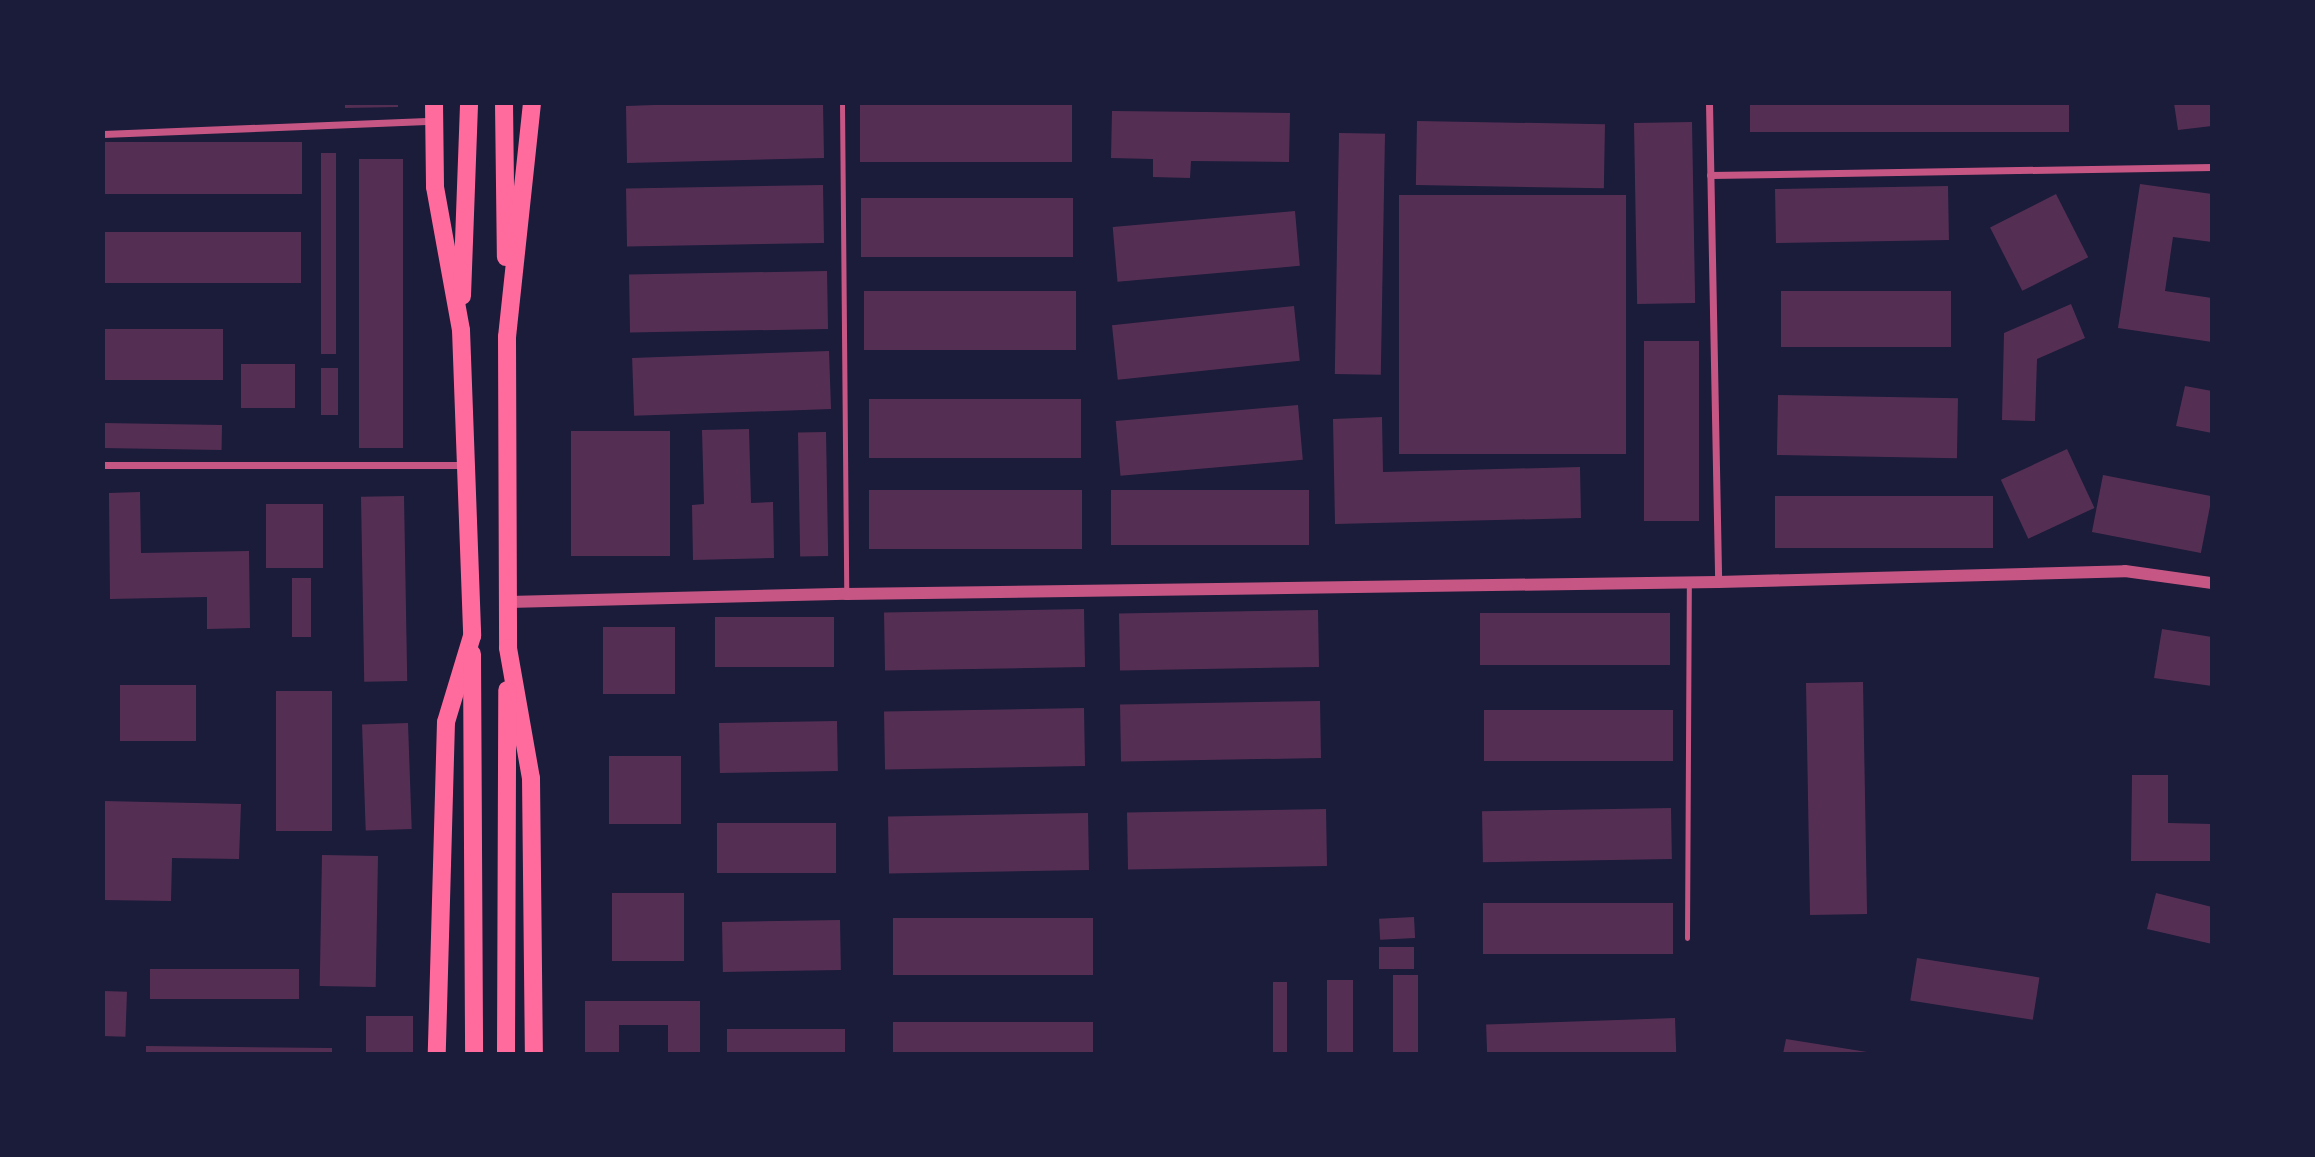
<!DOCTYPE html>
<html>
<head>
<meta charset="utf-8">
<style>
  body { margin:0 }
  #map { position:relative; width:2315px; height:1157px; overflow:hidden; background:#1b1b3a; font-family:"Nunito Sans",sans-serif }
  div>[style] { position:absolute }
  .building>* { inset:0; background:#542f53; transform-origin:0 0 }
  .service>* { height:5px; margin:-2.5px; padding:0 2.5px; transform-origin:2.5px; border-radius:2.5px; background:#c65784 }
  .minor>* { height:7px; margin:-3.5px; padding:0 3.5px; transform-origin:3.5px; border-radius:3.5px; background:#c65784 }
  .tertiary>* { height:12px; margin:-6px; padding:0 6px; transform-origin:6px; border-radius:6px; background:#c65784 }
  .primary>* { height:18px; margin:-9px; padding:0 9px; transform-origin:9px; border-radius:9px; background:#ff6b9d }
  span { translate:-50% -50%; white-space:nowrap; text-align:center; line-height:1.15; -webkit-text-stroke:5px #1b1b3a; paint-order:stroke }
  .frame { position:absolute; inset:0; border:105px solid #1b1b3a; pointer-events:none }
</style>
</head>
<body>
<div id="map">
  <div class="building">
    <i style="clip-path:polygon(345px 103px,398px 103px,398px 107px,345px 108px)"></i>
    <i style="clip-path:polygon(710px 103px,823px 103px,824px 158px,627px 163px,626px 106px)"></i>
    <i style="left:1072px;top:103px;width:59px;height:212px;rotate:90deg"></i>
    <i style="left:1750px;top:103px;width:319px;height:29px"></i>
    <i style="clip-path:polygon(2174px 103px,2212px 103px,2212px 126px,2178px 130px)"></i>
    <i style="clip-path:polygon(1112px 111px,1290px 113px,1289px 162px,1191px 161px,1190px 178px,1153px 177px,1153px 159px,1111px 158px)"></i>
    <i style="left:1417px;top:121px;width:188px;height:64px;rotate:1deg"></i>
    <i style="left:1692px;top:122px;width:181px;height:58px;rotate:89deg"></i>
    <i style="left:1339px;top:133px;width:46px;height:241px;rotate:1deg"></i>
    <i style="left:302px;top:142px;width:52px;height:199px;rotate:90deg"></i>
    <i style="left:336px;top:153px;width:201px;height:15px;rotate:90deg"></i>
    <i style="left:403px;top:159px;width:289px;height:44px;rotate:90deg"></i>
    <i style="clip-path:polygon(2140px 184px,2212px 194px,2212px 242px,2173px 237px,2165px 291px,2212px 298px,2212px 342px,2118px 328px)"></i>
    <i style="left:823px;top:185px;width:58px;height:197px;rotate:89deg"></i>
    <i style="left:1948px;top:186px;width:54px;height:173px;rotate:89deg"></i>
    <i style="left:2056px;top:194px;width:71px;height:74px;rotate:63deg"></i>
    <i style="left:1399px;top:195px;width:227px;height:259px"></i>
    <i style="left:1073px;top:198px;width:59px;height:212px;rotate:90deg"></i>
    <i style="left:1295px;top:211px;width:55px;height:183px;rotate:85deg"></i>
    <i style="left:301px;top:232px;width:51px;height:198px;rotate:90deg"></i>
    <i style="left:827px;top:271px;width:58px;height:198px;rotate:89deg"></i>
    <i style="left:1076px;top:291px;width:59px;height:212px;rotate:90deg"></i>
    <i style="left:1781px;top:291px;width:170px;height:56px"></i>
    <i style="clip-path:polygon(2071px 304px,2085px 338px,2037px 359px,2035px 421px,2002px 420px,2004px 333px)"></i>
    <i style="left:1294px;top:306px;width:55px;height:183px;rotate:84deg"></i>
    <i style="left:103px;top:329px;width:120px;height:51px"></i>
    <i style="left:1644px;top:341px;width:55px;height:180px"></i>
    <i style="left:829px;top:351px;width:58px;height:197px;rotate:88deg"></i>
    <i style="left:295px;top:364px;width:44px;height:54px;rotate:90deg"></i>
    <i style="left:321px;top:368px;width:17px;height:47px"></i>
    <i style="clip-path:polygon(2185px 386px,2212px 391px,2212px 433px,2176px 426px)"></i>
    <i style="left:1778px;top:395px;width:180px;height:60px;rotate:1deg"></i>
    <i style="left:1081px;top:399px;width:59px;height:212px;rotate:90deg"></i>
    <i style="left:1298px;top:405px;width:55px;height:183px;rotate:85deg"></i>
    <i style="clip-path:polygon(1382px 417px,1383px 472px,1580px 467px,1581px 518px,1335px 524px,1333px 419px)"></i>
    <i style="left:103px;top:423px;width:119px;height:25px;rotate:1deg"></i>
    <i style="clip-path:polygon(749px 429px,751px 503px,773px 502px,774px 558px,693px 560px,692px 505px,704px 504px,702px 430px)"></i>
    <i style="left:571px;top:431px;width:99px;height:125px"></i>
    <i style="left:826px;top:432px;width:124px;height:28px;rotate:89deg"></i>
    <i style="left:2067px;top:449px;width:65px;height:73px;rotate:65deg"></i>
    <i style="left:2103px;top:475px;width:111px;height:58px;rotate:11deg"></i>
    <i style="left:1082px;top:490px;width:59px;height:213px;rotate:90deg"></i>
    <i style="left:1309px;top:490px;width:55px;height:198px;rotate:90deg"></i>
    <i style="clip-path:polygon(140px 492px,141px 553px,249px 551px,250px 628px,207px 629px,207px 597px,110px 599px,109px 493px)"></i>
    <i style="left:404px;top:496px;width:185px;height:43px;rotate:89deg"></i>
    <i style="left:1993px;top:496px;width:52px;height:218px;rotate:90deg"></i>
    <i style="left:266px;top:504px;width:57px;height:64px"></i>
    <i style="left:292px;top:578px;width:19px;height:59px"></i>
    <i style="left:1084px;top:609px;width:58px;height:200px;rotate:89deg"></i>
    <i style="left:1318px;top:610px;width:57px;height:199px;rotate:89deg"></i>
    <i style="left:1670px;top:613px;width:52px;height:190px;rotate:90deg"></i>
    <i style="left:834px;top:617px;width:50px;height:119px;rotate:90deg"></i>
    <i style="left:675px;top:627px;width:67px;height:72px;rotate:90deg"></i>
    <i style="clip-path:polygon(2162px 629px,2212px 637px,2212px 686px,2154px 678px)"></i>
    <i style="left:1863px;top:682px;width:232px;height:57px;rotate:89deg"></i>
    <i style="left:120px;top:685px;width:76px;height:56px"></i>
    <i style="left:276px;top:691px;width:56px;height:140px"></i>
    <i style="left:1320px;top:701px;width:57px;height:200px;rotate:89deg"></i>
    <i style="left:1084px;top:708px;width:58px;height:200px;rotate:89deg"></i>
    <i style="left:1673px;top:710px;width:51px;height:189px;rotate:90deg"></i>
    <i style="left:837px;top:721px;width:50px;height:118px;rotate:89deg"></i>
    <i style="left:408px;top:723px;width:106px;height:46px;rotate:88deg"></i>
    <i style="left:681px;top:756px;width:68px;height:72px;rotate:90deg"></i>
    <i style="clip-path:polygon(2132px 775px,2168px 775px,2168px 823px,2212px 824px,2212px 861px,2131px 861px)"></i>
    <i style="clip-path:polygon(103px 801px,241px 804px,239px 859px,172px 858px,171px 901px,103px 900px)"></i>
    <i style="left:1671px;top:808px;width:51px;height:189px;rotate:89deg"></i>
    <i style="left:1326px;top:809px;width:57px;height:199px;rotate:89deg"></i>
    <i style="left:1088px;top:813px;width:57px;height:200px;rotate:89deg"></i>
    <i style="left:836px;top:823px;width:50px;height:119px;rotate:90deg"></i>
    <i style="left:322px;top:855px;width:56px;height:131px;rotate:1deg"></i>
    <i style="left:612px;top:893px;width:72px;height:68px"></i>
    <i style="clip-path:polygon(2156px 893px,2212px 907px,2212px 944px,2147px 929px)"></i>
    <i style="left:1673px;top:903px;width:51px;height:190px;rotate:90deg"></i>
    <i style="left:1414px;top:917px;width:21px;height:35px;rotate:87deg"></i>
    <i style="left:1093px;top:918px;width:57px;height:200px;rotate:90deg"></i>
    <i style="left:840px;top:920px;width:50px;height:118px;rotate:89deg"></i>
    <i style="left:1379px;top:947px;width:35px;height:22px"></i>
    <i style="left:1917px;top:958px;width:124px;height:43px;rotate:9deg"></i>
    <i style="left:150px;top:969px;width:149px;height:30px"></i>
    <i style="left:1393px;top:975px;width:25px;height:79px"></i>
    <i style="left:1327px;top:980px;width:26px;height:74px"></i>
    <i style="left:1273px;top:982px;width:14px;height:72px"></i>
    <i style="left:103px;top:991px;width:24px;height:45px;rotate:2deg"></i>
    <i style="clip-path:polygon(585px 1001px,700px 1001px,700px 1054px,668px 1054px,668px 1025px,619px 1025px,619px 1054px,585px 1054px)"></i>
    <i style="left:366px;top:1016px;width:47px;height:38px"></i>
    <i style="left:1675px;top:1018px;width:36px;height:189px;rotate:88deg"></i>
    <i style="left:1093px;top:1022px;width:32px;height:200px;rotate:90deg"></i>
    <i style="left:845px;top:1029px;width:25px;height:118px;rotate:90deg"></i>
    <i style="clip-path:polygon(1786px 1039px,1867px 1052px,1867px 1054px,1783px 1054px)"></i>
    <i style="clip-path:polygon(146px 1046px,332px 1048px,332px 1054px,146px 1054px)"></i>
  </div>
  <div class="service">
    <i style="left:842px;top:103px;width:491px;rotate:89.5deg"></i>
    <i style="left:1687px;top:938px;width:356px;rotate:-89.7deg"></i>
  </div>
  <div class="minor">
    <i style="left:1709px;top:103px;width:479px;rotate:88.9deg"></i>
    <i style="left:103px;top:134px;width:330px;rotate:-2.3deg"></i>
    <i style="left:1710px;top:175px;width:502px;rotate:-0.91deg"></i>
    <i style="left:103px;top:465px;width:362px"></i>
  </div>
  <div class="tertiary">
    <i style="left:508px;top:602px;width:338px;rotate:-1.4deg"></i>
    <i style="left:846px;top:594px;width:872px;rotate:-0.79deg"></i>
    <i style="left:1718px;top:582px;width:407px;rotate:-1.5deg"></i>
    <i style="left:2125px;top:571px;width:88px;rotate:7.9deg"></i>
  </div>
  <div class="primary">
    <i style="left:434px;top:103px;width:84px;rotate:89.3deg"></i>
    <i style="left:435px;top:187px;width:145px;rotate:79.7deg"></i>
    <i style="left:461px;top:330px;width:306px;rotate:87.9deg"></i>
    <i style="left:472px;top:636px;width:90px;rotate:106.8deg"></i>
    <i style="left:446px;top:722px;width:332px;rotate:91.6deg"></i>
    <i style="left:504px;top:103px;width:154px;rotate:89.3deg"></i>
    <i style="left:532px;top:103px;width:235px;rotate:96.1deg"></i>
    <i style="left:507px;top:337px;width:311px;rotate:89.8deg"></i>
    <i style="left:508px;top:648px;width:132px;rotate:80deg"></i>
    <i style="left:531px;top:778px;width:276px;rotate:89.4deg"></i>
    <i style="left:462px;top:296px;width:193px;rotate:-87.9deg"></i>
    <i style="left:472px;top:654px;width:400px;rotate:89.7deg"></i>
    <i style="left:506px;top:1054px;width:364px;rotate:-89.8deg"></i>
  </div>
  <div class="frame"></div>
</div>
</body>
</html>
